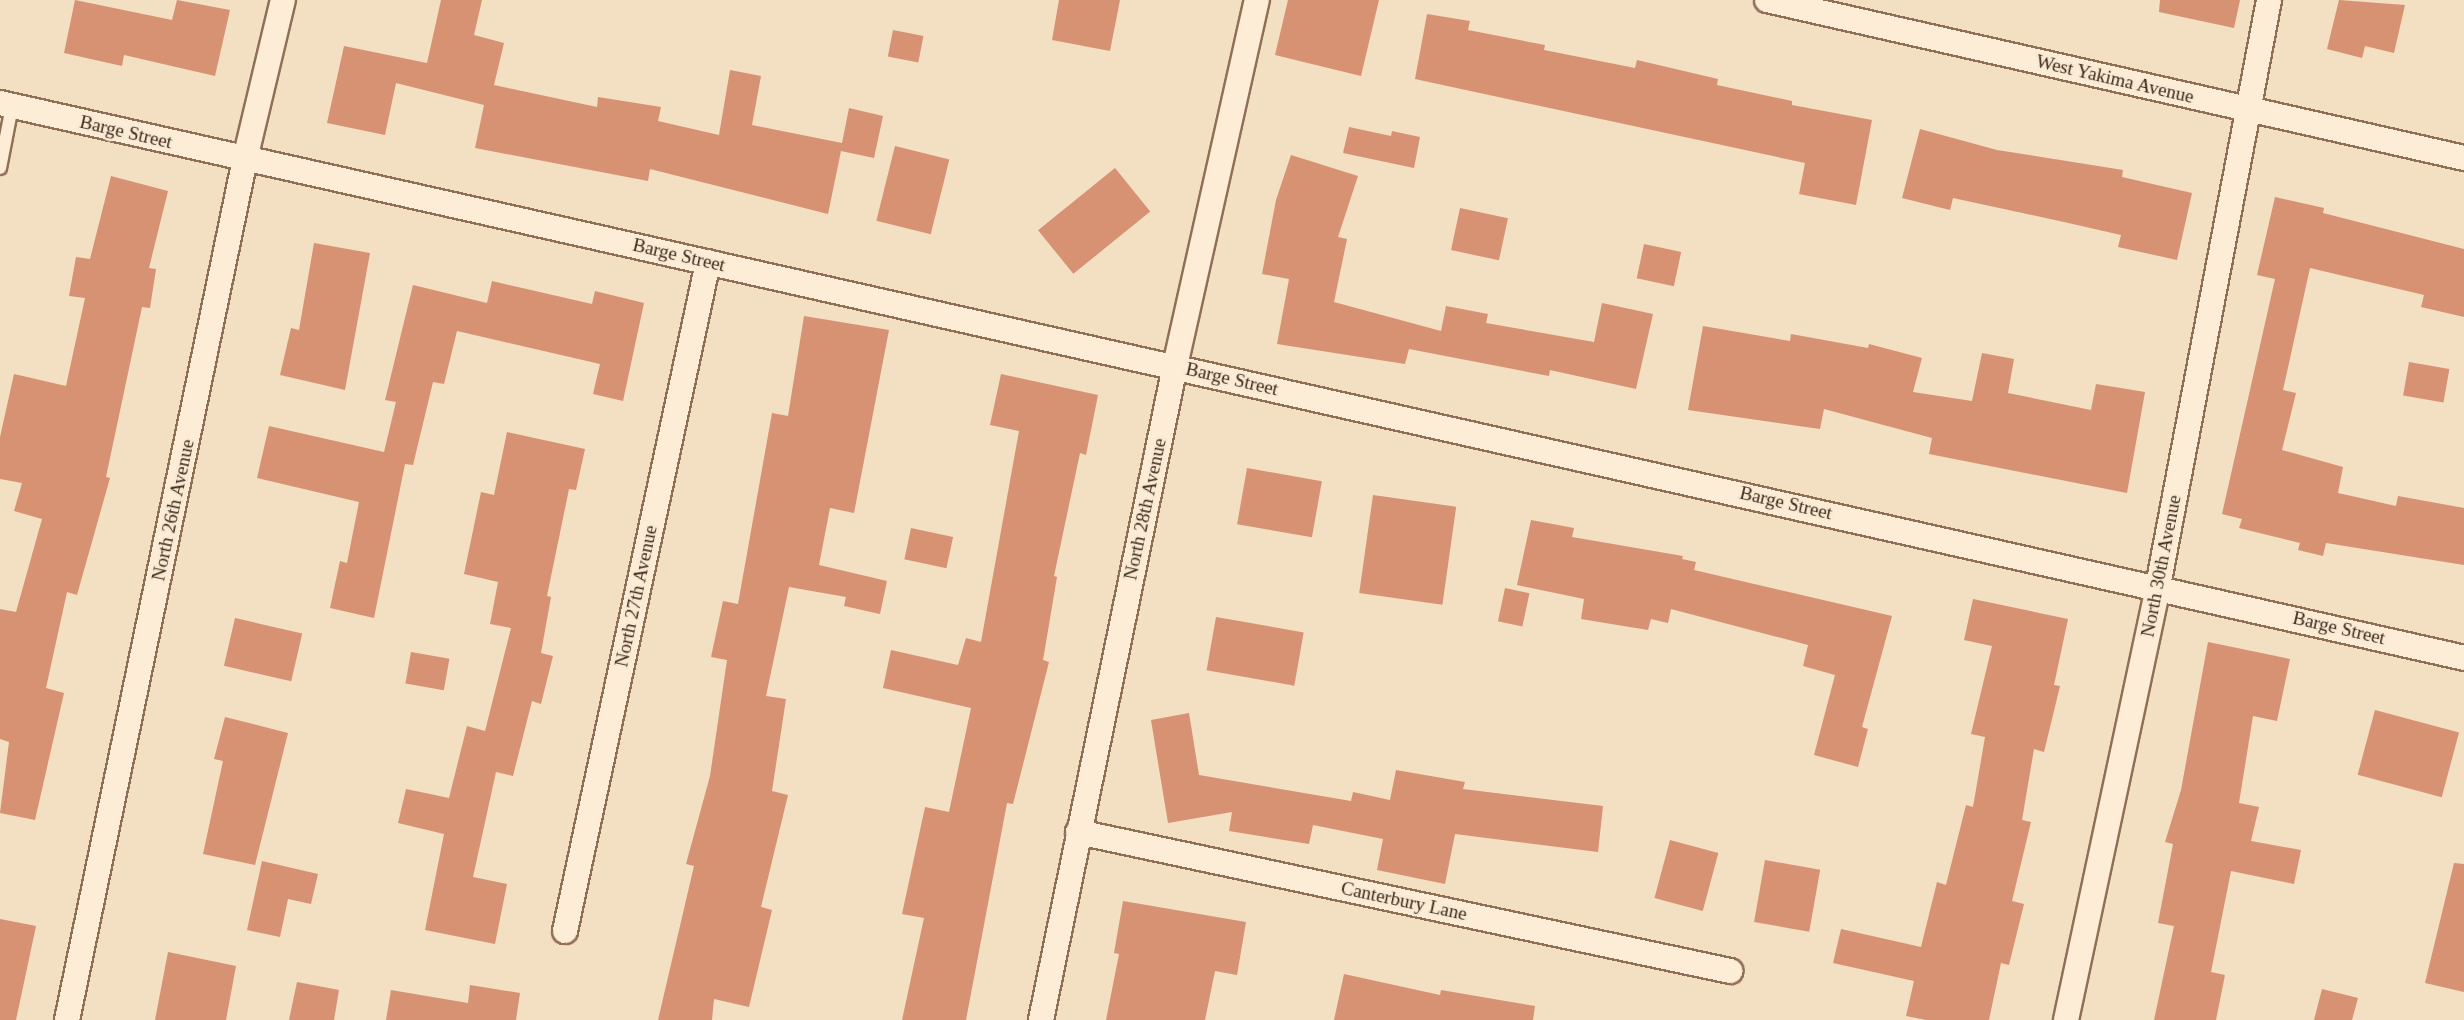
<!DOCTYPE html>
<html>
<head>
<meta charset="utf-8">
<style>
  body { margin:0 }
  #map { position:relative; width:2464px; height:1020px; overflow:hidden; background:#f3dfc2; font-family:Georgia,serif }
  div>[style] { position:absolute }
  .building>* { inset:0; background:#d69273; transform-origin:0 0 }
  .roads { filter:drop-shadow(2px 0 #906f57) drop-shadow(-2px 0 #906f57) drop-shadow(0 2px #906f57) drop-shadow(0 -2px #906f57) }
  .lane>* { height:12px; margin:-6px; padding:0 6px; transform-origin:6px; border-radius:6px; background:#fdedd7 }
  .street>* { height:24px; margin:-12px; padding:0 12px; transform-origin:12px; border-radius:12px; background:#fdedd7 }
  span { translate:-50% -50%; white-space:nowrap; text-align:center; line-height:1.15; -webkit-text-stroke:5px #f9ead3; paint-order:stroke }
  .street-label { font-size:19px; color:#3e291c }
</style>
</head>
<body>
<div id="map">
  <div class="building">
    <i style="clip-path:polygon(75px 0,172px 20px,177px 0,230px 10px,215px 76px,124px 55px,122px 66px,64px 53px)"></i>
    <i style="clip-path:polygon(441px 0,482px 0,474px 35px,504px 43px,494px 85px,597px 107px,598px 97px,661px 107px,658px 121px,719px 135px,730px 70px,761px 76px,752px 125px,842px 143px,849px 108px,883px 116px,874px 158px,841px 151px,828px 214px,650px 169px,648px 181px,475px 148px,484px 105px,396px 83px,385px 135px,327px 123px,344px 46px,427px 63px)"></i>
    <i style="clip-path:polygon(1059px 0,1120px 0,1110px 51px,1052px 40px)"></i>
    <i style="clip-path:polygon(1288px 0,1379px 0,1361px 76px,1275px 55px)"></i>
    <i style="clip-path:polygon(2160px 0,2240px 0,2234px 28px,2159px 12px)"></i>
    <i style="clip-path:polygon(2339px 0,2405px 5px,2394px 53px,2365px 46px,2362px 58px,2327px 49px)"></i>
    <i style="clip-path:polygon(1427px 14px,1470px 21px,1468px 30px,1545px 45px,1544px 50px,1635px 68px,1637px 60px,1718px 79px,1717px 85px,1792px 101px,1792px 105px,1872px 120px,1856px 205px,1799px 194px,1805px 163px,1415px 79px)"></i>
    <i style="left:893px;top:30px;width:31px;height:27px;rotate:11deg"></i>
    <i style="clip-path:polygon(1349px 127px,1391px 136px,1392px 131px,1420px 137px,1414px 168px,1343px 153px)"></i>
    <i style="clip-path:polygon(1920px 129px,1997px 150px,2123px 170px,2122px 177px,2192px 193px,2177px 260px,2118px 247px,2121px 235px,2064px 222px,1953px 198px,1950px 210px,1902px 198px)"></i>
    <i style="left:895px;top:146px;width:56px;height:77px;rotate:14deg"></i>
    <i style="clip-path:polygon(1291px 155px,1358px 176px,1338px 237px,1347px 239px,1334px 302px,1441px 331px,1446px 306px,1488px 314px,1486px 323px,1594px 342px,1602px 303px,1653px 314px,1636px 389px,1550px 370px,1549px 376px,1409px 349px,1405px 364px,1277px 344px,1289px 279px,1262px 274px,1276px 200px)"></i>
    <i style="left:1115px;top:168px;width:56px;height:99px;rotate:51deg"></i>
    <i style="clip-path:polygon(111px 176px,168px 191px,149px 268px,156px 269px,150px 308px,142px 307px,106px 477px,110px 478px,77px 595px,67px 592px,46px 688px,64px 693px,35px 820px,0 813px,9px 742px,0 739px,0 609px,16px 612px,42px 519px,14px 511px,22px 483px,0 479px,0 437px,14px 374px,66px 386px,85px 298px,69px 296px,76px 257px,90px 259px)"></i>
    <i style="clip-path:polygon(2275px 197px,2324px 208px,2323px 213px,2464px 249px,2464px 317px,2421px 307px,2424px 295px,2310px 268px,2283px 390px,2296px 393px,2282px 450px,2343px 467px,2338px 493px,2396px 506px,2398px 496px,2464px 508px,2464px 565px,2326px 543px,2323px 556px,2298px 550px,2300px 543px,2239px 528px,2242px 519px,2222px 514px,2275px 279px,2257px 275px)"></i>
    <i style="left:1460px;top:208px;width:49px;height:43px;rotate:12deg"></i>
    <i style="clip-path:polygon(314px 243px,370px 253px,345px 390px,280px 375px,291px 328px,299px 330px)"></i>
    <i style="left:1644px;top:244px;width:38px;height:35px;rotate:12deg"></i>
    <i style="clip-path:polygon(492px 281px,592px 304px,595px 291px,644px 303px,623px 401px,593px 394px,600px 364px,457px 331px,444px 384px,433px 382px,413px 465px,405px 464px,374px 618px,330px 608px,340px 561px,347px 563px,359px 502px,257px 478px,269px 426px,384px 452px,396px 402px,385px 400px,413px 285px,487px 303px)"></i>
    <i style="clip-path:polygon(804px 316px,889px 330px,854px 513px,830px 508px,819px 565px,887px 581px,880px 614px,844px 606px,846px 597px,789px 587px,766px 696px,786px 699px,772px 791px,788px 795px,761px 907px,772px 910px,749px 1007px,714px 999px,712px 1020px,658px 1020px,694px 866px,686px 864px,710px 776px,727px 660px,711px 657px,723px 601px,738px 604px,772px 413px,788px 416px)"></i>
    <i style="clip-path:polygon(1703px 326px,1790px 341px,1791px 334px,1868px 348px,1869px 344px,1922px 358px,1913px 392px,1972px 401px,1982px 353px,2014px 359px,2008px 393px,2091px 410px,2096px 384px,2145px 392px,2127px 493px,1929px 454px,1932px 438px,1824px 409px,1820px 429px,1688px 410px)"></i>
    <i style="left:2409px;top:362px;width:41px;height:34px;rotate:10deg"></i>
    <i style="clip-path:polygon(1001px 374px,1098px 395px,1086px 455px,1080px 453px,1054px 576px,1057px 577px,1043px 660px,1049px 662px,1013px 804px,1007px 803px,966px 1020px,902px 1020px,924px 918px,902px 914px,925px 807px,949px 812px,971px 708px,883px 688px,891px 650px,958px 665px,966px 638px,981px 642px,1019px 431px,990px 425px)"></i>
    <i style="clip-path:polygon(507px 432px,585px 449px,576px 490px,569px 489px,547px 596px,551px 597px,541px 653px,553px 656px,541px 704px,532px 701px,513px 776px,496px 772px,473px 877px,507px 884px,495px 944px,425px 930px,444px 834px,398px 823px,406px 789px,449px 798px,467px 726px,485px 731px,511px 628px,490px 624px,498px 582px,464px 574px,481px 492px,494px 495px)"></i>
    <i style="left:1247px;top:468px;width:76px;height:57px;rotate:10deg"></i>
    <i style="left:1373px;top:495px;width:84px;height:99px;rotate:8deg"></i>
    <i style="clip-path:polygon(1531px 520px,1574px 528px,1572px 537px,1683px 556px,1682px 559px,1696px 562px,1694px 570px,1892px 616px,1862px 727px,1868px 729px,1858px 767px,1814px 755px,1835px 675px,1803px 666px,1808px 645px,1671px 609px,1668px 623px,1651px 619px,1648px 630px,1581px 619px,1584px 599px,1517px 585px)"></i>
    <i style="left:911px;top:528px;width:43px;height:32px;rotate:12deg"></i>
    <i style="left:1505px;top:588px;width:25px;height:34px;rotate:12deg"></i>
    <i style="clip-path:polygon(1973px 599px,2068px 619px,2054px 685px,2060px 686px,2044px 752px,2034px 749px,2022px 820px,2031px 822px,2012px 901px,2024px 904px,2009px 965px,2001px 963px,1989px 1020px,1926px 1020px,1906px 1016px,1914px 981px,1833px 963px,1841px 929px,1921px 947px,1937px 882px,1946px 885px,1966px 805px,1973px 807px,1985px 737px,1971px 734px,1992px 646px,1964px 640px)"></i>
    <i style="left:1216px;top:617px;width:89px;height:54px;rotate:10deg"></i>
    <i style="left:235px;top:618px;width:69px;height:49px;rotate:13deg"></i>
    <i style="clip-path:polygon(2208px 642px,2290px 659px,2277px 721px,2253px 716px,2239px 803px,2259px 807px,2251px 841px,2301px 850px,2294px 884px,2231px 871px,2211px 972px,2225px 975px,2216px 1020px,2154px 1020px,2174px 926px,2158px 923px,2173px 844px,2165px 842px,2181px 790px)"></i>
    <i style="left:411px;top:652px;width:39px;height:32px;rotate:10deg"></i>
    <i style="left:2375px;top:710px;width:87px;height:67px;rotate:15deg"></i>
    <i style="clip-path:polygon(1189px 713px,1199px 775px,1351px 801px,1353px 792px,1390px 800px,1396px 770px,1465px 782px,1463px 789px,1603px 806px,1598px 852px,1455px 834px,1445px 884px,1377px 870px,1383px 839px,1313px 825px,1309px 844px,1229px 831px,1232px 812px,1168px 823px,1151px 720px)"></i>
    <i style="clip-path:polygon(225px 717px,288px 733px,255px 865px,203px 854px,223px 761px,214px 759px)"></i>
    <i style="left:1670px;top:840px;width:50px;height:60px;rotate:15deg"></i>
    <i style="left:1765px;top:860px;width:56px;height:63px;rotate:10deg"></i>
    <i style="clip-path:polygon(262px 861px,318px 874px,311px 904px,288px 899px,280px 937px,247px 930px)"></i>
    <i style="clip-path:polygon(2454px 863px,2464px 864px,2464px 992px,2425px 983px)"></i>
    <i style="clip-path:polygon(1123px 901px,1246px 922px,1237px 975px,1215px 971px,1205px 1020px,1106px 1020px,1119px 954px,1114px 953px)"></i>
    <i style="clip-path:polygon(0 919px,36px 926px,16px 1020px,0 1020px)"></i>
    <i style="clip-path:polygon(168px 952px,236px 966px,226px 1020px,155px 1020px)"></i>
    <i style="clip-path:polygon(1344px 974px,1440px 995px,1441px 990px,1535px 1006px,1533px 1020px,1334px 1020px)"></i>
    <i style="clip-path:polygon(297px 982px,339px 990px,334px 1020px,289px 1020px)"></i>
    <i style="clip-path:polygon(470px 985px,520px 993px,516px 1020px,386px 1020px,391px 990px,468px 1003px)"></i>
    <i style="clip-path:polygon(2322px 989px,2358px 998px,2352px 1020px,2314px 1020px)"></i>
  </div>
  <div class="roads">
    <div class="lane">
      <i style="left:0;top:168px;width:63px;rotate:-79deg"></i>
    </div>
    <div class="street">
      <i style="left:1767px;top:0;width:715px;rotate:12.77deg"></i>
      <i style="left:0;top:103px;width:2526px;rotate:12.69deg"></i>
      <i style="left:1078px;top:832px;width:667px;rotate:12.03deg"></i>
      <i style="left:565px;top:931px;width:684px;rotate:-77.93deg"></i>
      <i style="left:67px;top:1020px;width:879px;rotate:-78.32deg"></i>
      <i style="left:245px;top:159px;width:163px;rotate:-76.6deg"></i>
      <i style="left:1041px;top:1020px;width:668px;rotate:-78.42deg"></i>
      <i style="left:1175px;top:366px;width:375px;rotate:-77.4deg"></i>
      <i style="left:2066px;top:1020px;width:444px;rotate:-78deg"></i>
      <i style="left:2158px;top:586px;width:596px;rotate:-79.27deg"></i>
    </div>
  </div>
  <div class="street-label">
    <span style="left:2115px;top:79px;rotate:13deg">West Yakima Avenue</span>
    <span style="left:126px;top:132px;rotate:13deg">Barge Street</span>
    <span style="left:679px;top:255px;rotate:13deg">Barge Street</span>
    <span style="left:1232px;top:379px;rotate:13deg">Barge Street</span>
    <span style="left:1786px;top:503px;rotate:13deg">Barge Street</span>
    <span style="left:1145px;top:509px;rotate:-78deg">North 28th Avenue</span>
    <span style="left:173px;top:510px;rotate:-78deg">North 26th Avenue</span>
    <span style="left:2161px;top:566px;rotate:-79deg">North 30th Avenue</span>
    <span style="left:636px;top:596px;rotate:-78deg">North 27th Avenue</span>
    <span style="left:2339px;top:628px;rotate:13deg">Barge Street</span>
    <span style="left:1404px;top:901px;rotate:12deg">Canterbury Lane</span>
  </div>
</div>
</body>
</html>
